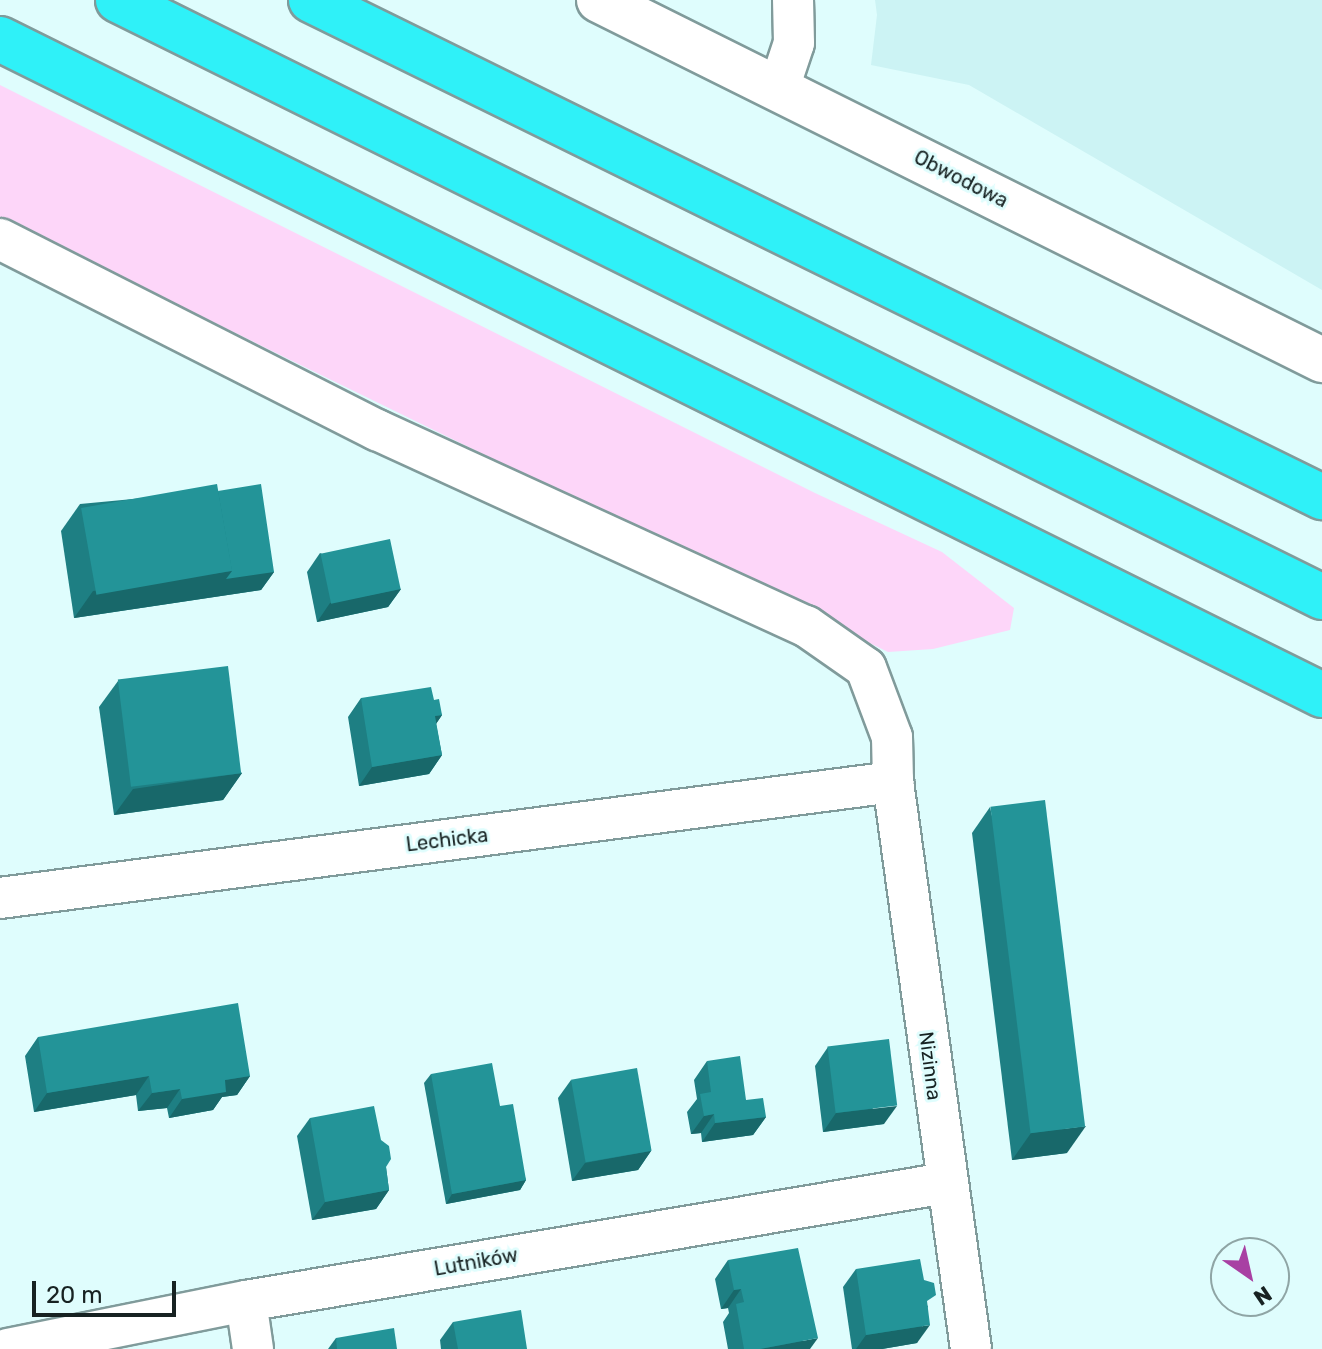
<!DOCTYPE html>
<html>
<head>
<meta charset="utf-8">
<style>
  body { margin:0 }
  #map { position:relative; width:1322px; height:1349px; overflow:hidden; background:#dffdfd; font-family:Rubik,sans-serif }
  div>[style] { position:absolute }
  .built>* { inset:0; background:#ccf3f4 }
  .green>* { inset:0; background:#fdd6f9 }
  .roads { filter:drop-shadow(2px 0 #809b9b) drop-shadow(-2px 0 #809b9b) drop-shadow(0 2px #809b9b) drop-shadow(0 -2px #809b9b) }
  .minor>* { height:40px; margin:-20px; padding:0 20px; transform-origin:20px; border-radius:20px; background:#fff }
  .tertiary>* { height:44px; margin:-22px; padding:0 22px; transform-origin:22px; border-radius:22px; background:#fff }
  .motorway>* { height:44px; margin:-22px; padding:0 22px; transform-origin:22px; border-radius:22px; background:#2ff1f8 }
  .wall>* { inset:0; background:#1e7f83 }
  .shaded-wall>* { inset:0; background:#18686a }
  .building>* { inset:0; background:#239498; transform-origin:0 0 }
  span { translate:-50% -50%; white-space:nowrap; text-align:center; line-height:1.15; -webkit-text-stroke:6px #dffdfd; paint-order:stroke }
  .street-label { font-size:20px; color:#172222 }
  .north { position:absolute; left:1210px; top:1237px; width:80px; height:80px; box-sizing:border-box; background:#dffdfd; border:2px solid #8fa5a5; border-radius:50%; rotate:146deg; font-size:22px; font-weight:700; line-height:32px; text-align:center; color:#172222 }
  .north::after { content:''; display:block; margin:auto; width:28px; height:36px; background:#a840a3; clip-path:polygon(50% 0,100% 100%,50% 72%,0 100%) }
  .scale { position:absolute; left:32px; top:1281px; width:144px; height:36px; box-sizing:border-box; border:4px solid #172222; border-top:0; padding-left:10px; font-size:24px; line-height:28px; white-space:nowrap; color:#172222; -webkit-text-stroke:6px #dffdfd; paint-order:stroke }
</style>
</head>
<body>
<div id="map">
  <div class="built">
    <i style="clip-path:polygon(875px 0,1322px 0,1322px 290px,969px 85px,871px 65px,877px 15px)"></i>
  </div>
  <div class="green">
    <i style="clip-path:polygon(0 85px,815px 493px,942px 552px,1014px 608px,1010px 630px,933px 649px,888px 652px,0 218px)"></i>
  </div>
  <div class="roads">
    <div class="minor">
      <i style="left:779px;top:88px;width:47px;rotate:-71.6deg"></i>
      <i style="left:794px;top:43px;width:43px;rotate:-91.3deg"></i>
      <i style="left:0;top:239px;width:423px;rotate:26.9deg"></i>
      <i style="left:377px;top:430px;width:472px;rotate:24.6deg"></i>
      <i style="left:806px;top:626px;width:73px;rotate:35deg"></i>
      <i style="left:866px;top:668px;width:74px;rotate:69.4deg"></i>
      <i style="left:892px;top:737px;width:45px;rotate:88.7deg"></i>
      <i style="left:893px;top:782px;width:572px;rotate:82.17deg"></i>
      <i style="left:0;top:898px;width:901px;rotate:-7.4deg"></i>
      <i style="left:246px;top:1301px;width:49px;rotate:81.7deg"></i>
      <i style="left:7px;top:1349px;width:244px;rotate:-11.4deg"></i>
      <i style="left:246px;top:1301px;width:710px;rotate:-9.57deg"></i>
    </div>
    <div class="tertiary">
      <i style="left:599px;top:0;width:808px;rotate:26.47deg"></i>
    </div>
    <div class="motorway">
      <i style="left:118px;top:0;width:1344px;rotate:26.37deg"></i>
      <i style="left:311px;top:0;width:1127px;rotate:26.18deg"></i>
      <i style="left:0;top:39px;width:1476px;rotate:26.39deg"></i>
    </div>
  </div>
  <div class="wall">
    <i style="clip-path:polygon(218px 491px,274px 572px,261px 590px,74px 618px,61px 531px,80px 504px)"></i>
    <i style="clip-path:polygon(320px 553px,401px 589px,388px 607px,317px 622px,307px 572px)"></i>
    <i style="clip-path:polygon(118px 681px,242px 773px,223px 800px,114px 815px,99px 707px)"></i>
    <i style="clip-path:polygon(361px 698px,434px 700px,442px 715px,436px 724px,442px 755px,429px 774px,359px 786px,348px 717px)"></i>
    <i style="clip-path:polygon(990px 807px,1067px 1153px,1012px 1160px,972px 833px)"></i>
    <i style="clip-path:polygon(38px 1037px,250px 1076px,237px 1095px,222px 1097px,213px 1110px,169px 1118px,167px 1108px,138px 1111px,136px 1095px,34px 1112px,25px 1056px)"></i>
    <i style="clip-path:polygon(828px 1047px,884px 1124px,823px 1132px,815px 1066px)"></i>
    <i style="clip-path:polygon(707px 1061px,746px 1100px,766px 1117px,753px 1135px,702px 1142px,701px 1133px,691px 1134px,687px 1112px,697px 1099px,694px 1080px)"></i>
    <i style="clip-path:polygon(431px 1074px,500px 1106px,526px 1180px,520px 1190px,446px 1204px,424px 1083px)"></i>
    <i style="clip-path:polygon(571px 1080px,651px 1151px,638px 1170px,572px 1181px,558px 1098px)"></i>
    <i style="clip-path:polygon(310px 1118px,386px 1167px,389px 1190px,376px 1209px,312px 1220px,297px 1136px)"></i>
    <i style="clip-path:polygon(728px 1260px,810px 1349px,728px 1349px,723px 1322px,729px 1313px,728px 1308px,721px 1309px,715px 1279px)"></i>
    <i style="clip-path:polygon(856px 1269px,928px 1306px,917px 1343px,882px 1349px,852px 1349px,843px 1287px)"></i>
    <i style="clip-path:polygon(453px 1322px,527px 1349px,441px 1349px,440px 1340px)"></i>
    <i style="clip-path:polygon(336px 1338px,397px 1349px,328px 1349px)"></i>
  </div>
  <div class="shaded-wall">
    <i style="clip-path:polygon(232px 571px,274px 572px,261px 590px,74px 618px,93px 591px)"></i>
    <i style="clip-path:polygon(401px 589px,388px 607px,317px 622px,330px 603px)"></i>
    <i style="clip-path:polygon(442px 715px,429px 734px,435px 716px)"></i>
    <i style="clip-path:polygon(442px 755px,429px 774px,359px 786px,372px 767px)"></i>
    <i style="clip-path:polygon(242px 773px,223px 800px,114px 815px,133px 789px)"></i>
    <i style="clip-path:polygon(149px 1076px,136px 1095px,34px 1112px,47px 1093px)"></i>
    <i style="clip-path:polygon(250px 1076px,237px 1095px,222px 1097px,213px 1110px,169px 1118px,182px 1099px,225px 1080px)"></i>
    <i style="clip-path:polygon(180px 1089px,167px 1108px,138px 1111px,152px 1093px)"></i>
    <i style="clip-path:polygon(897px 1106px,884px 1124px,823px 1132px,836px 1113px)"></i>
    <i style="clip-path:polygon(714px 1114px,701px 1133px,691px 1134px,704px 1116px)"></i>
    <i style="clip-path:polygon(766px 1117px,753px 1135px,702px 1142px,715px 1123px)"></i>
    <i style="clip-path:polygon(1086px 1126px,1067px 1153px,1012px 1160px,1031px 1133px)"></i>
    <i style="clip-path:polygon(651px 1151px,638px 1170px,572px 1181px,585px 1163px)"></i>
    <i style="clip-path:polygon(526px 1180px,520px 1190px,446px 1204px,452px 1194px)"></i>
    <i style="clip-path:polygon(389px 1190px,376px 1209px,312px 1220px,325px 1202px)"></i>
    <i style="clip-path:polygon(741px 1289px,728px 1308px,721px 1309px,734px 1290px)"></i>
    <i style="clip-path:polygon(930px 1325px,917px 1343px,882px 1349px,856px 1349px,866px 1335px)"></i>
    <i style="clip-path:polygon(818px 1338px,810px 1349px,760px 1349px)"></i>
  </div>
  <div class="building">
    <i style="left:217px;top:484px;width:88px;height:138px;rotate:80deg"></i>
    <i style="clip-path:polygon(261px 484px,274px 572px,226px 579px,232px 571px,218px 491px)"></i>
    <i style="left:390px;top:539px;width:51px;height:71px;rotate:78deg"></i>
    <i style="left:228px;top:666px;width:108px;height:111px;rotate:83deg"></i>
    <i style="clip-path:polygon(431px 687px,434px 700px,439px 699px,442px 715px,435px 716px,442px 755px,372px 767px,361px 698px)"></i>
    <i style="left:1045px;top:800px;width:329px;height:55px;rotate:83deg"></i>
    <i style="clip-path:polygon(238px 1003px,250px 1076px,225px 1080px,226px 1092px,182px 1099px,180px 1089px,152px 1093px,149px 1076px,47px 1093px,38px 1037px)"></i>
    <i style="left:889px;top:1039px;width:67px;height:62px;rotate:83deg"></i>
    <i style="clip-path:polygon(740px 1056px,746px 1100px,763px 1098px,766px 1117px,715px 1123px,714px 1114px,704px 1116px,700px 1094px,711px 1092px,707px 1061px)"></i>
    <i style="clip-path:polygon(492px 1063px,500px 1106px,513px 1104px,526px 1180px,452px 1194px,431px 1074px)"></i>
    <i style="left:637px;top:1068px;width:84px;height:67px;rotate:80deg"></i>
    <i style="clip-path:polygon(374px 1106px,381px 1140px,389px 1146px,391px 1159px,386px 1167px,389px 1190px,325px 1202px,310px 1118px)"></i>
    <i style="clip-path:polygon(798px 1248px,818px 1338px,760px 1349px,744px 1349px,736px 1304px,744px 1302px,741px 1289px,734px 1290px,728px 1260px)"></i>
    <i style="clip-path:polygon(920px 1259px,924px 1280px,934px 1283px,936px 1295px,927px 1301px,930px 1325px,866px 1335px,856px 1269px)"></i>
    <i style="clip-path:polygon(521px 1310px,527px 1349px,458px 1349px,453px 1322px)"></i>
    <i style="clip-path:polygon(394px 1328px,397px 1349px,337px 1349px,336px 1338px)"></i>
  </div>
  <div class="street-label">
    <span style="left:961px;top:179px;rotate:27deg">Obwodowa</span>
    <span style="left:447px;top:840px;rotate:-7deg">Lechicka</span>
    <span style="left:930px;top:1066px;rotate:83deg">Nizinna</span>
    <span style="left:476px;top:1262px;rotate:-10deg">Lutników</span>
  </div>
  <div class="north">N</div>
  <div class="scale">20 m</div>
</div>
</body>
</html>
